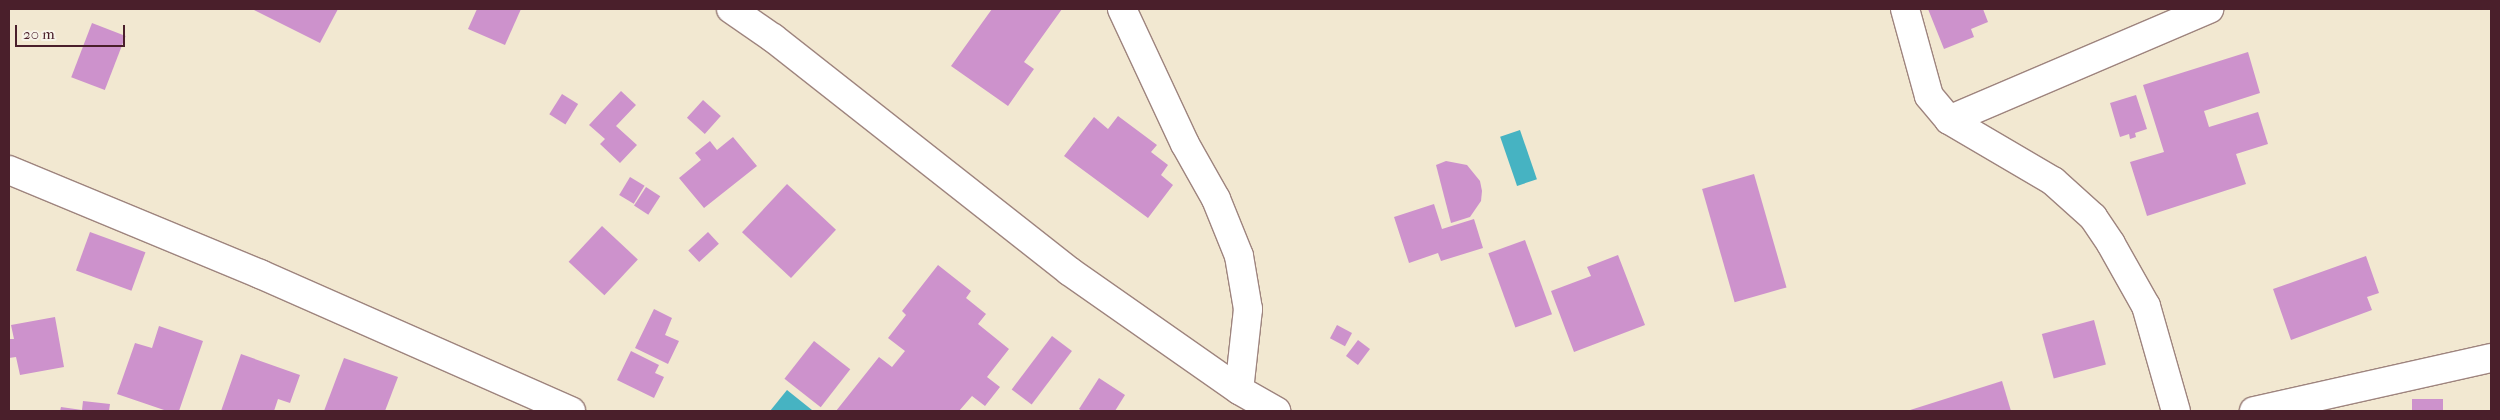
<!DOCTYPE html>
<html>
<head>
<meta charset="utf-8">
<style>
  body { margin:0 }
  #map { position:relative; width:2500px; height:420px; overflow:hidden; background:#f2e8d1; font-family:"IM FELL French Canon",serif }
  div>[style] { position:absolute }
  .water>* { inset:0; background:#46b3c2; transform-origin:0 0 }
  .building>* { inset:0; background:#cd92cc; transform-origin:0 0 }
  .roads { filter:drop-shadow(1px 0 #9e847e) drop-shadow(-1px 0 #9e847e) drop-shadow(0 1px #9e847e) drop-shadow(0 -1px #9e847e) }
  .minor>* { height:28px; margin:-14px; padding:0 14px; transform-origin:14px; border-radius:14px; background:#fff }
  span { translate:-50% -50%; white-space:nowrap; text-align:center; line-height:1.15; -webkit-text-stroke:5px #f7f3e8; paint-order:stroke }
  .frame { position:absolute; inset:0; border:10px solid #4a1f2b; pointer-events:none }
  .scale { position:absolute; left:15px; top:25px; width:110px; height:22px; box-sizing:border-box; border:2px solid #4a1f2b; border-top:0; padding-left:6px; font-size:15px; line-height:18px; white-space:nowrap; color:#4a1f2b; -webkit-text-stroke:4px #f7f3e8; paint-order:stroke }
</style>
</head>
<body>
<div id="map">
  <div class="water">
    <i style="left:1520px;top:130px;width:52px;height:21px;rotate:71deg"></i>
    <i style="clip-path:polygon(787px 390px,812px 410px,811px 411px,770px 411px)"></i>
  </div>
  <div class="building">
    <i style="clip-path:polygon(252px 9px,338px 9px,320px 43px)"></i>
    <i style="clip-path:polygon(477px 9px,521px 9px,505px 45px,468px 29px)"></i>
    <i style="clip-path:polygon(992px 9px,1062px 9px,1024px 62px,1034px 69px,1008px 106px,951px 66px)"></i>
    <i style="clip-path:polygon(1928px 9px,1983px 9px,1988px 22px,1971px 29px,1974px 37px,1944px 49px)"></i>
    <i style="left:92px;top:23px;width:36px;height:58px;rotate:21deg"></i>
    <i style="clip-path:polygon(2248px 52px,2260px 93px,2204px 111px,2209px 127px,2258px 112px,2268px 144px,2236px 154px,2246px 184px,2147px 216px,2130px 162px,2164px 152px,2143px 85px)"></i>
    <i style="clip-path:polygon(621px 91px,636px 105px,616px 126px,637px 145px,620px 163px,600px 144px,605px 139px,589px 125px)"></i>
    <i style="left:562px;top:94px;width:19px;height:24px;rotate:32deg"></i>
    <i style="clip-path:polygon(2136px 95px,2147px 129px,2135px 133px,2136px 137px,2130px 139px,2129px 134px,2120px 137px,2110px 103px)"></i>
    <i style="left:703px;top:100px;width:24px;height:24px;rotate:42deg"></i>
    <i style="clip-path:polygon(1118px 116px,1157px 145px,1151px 152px,1168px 165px,1161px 175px,1173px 185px,1148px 218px,1064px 156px,1094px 117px,1108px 129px)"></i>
    <i style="clip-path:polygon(733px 137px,757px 166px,704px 208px,679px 178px,701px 160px,695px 153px,710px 141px,717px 150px)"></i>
    <i style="clip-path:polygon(1446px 161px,1467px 165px,1480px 181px,1482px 191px,1481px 201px,1470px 217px,1451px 223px,1436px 165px)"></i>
    <i style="left:1754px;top:174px;width:118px;height:54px;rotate:74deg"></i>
    <i style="left:630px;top:177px;width:17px;height:21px;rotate:31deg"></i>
    <i style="left:787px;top:184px;width:67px;height:66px;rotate:43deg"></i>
    <i style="left:646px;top:187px;width:17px;height:22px;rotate:33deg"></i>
    <i style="clip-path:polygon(1434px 204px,1442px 229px,1474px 219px,1483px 248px,1441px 261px,1438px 253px,1409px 263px,1394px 217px)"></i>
    <i style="left:602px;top:226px;width:49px;height:49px;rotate:43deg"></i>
    <i style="left:90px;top:232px;width:59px;height:41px;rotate:20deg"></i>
    <i style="left:708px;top:232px;width:16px;height:27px;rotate:47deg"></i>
    <i style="left:1525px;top:240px;width:79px;height:39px;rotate:70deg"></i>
    <i style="clip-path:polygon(1618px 255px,1645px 325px,1574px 352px,1551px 291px,1591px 276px,1587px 267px)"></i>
    <i style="clip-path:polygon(2366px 256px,2379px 293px,2367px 297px,2372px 310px,2291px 340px,2273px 289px)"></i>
    <i style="clip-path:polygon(938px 265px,971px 291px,966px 298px,986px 314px,978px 324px,1009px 349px,987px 377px,1000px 387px,985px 406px,972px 396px,959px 411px,836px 411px,879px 357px,892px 367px,905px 351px,888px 338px,906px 315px,902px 311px)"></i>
    <i style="clip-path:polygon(654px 309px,672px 318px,665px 335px,679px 341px,668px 364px,635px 348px)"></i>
    <i style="clip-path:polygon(55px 317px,64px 367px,20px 375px,16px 357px,9px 358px,9px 339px,14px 339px,11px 325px)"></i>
    <i style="left:2094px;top:320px;width:46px;height:54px;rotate:75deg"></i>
    <i style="left:1337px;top:325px;width:17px;height:15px;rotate:28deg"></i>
    <i style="clip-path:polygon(159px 326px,203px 341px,179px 411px,167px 411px,117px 394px,135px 343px,152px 348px)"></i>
    <i style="left:1052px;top:336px;width:25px;height:67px;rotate:37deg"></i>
    <i style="left:1358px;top:340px;width:15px;height:20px;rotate:37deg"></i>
    <i style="left:814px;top:341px;width:46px;height:48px;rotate:38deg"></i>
    <i style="clip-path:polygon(631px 351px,659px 365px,655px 373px,664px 377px,654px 398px,617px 380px)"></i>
    <i style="clip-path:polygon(241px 354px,300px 375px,290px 403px,278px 399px,274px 411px,221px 411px)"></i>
    <i style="clip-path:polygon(344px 358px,398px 377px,385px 411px,324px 411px)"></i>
    <i style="clip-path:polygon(1099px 378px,1125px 395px,1115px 411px,1082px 411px,1079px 409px)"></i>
    <i style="clip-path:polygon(2002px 381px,2011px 411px,1907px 411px)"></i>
    <i style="left:2443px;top:399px;width:12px;height:31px;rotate:90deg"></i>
    <i style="clip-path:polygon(83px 401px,110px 404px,109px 411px,60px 411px,61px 407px,82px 410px)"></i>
  </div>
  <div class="roads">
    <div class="minor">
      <i style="left:731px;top:9px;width:51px;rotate:34.6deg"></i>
      <i style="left:773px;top:38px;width:377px;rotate:38.2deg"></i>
      <i style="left:1069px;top:271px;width:208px;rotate:35deg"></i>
      <i style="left:1239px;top:390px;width:43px;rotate:29.6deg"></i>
      <i style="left:1122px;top:9px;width:149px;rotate:65deg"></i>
      <i style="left:1185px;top:144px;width:63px;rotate:60.6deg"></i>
      <i style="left:1216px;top:199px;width:61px;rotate:68deg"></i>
      <i style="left:1239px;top:256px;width:54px;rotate:80.4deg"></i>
      <i style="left:1248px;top:309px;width:81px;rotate:96.3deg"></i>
      <i style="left:1905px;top:9px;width:90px;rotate:74.6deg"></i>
      <i style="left:1929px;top:96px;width:31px;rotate:50deg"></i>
      <i style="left:1949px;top:120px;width:121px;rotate:30.4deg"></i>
      <i style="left:2053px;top:181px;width:54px;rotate:42deg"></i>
      <i style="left:2093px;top:217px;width:32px;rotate:56deg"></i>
      <i style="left:2111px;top:244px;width:71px;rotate:60.6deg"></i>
      <i style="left:2146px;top:306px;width:109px;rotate:74.1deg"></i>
      <i style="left:1949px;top:120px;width:283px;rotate:-23.1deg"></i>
      <i style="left:9px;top:170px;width:272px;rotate:22.5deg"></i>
      <i style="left:260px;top:274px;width:340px;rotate:23.8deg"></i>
      <i style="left:2254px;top:411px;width:243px;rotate:-12.6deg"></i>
    </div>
  </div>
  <div class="frame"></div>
  <div class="scale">20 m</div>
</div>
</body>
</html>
